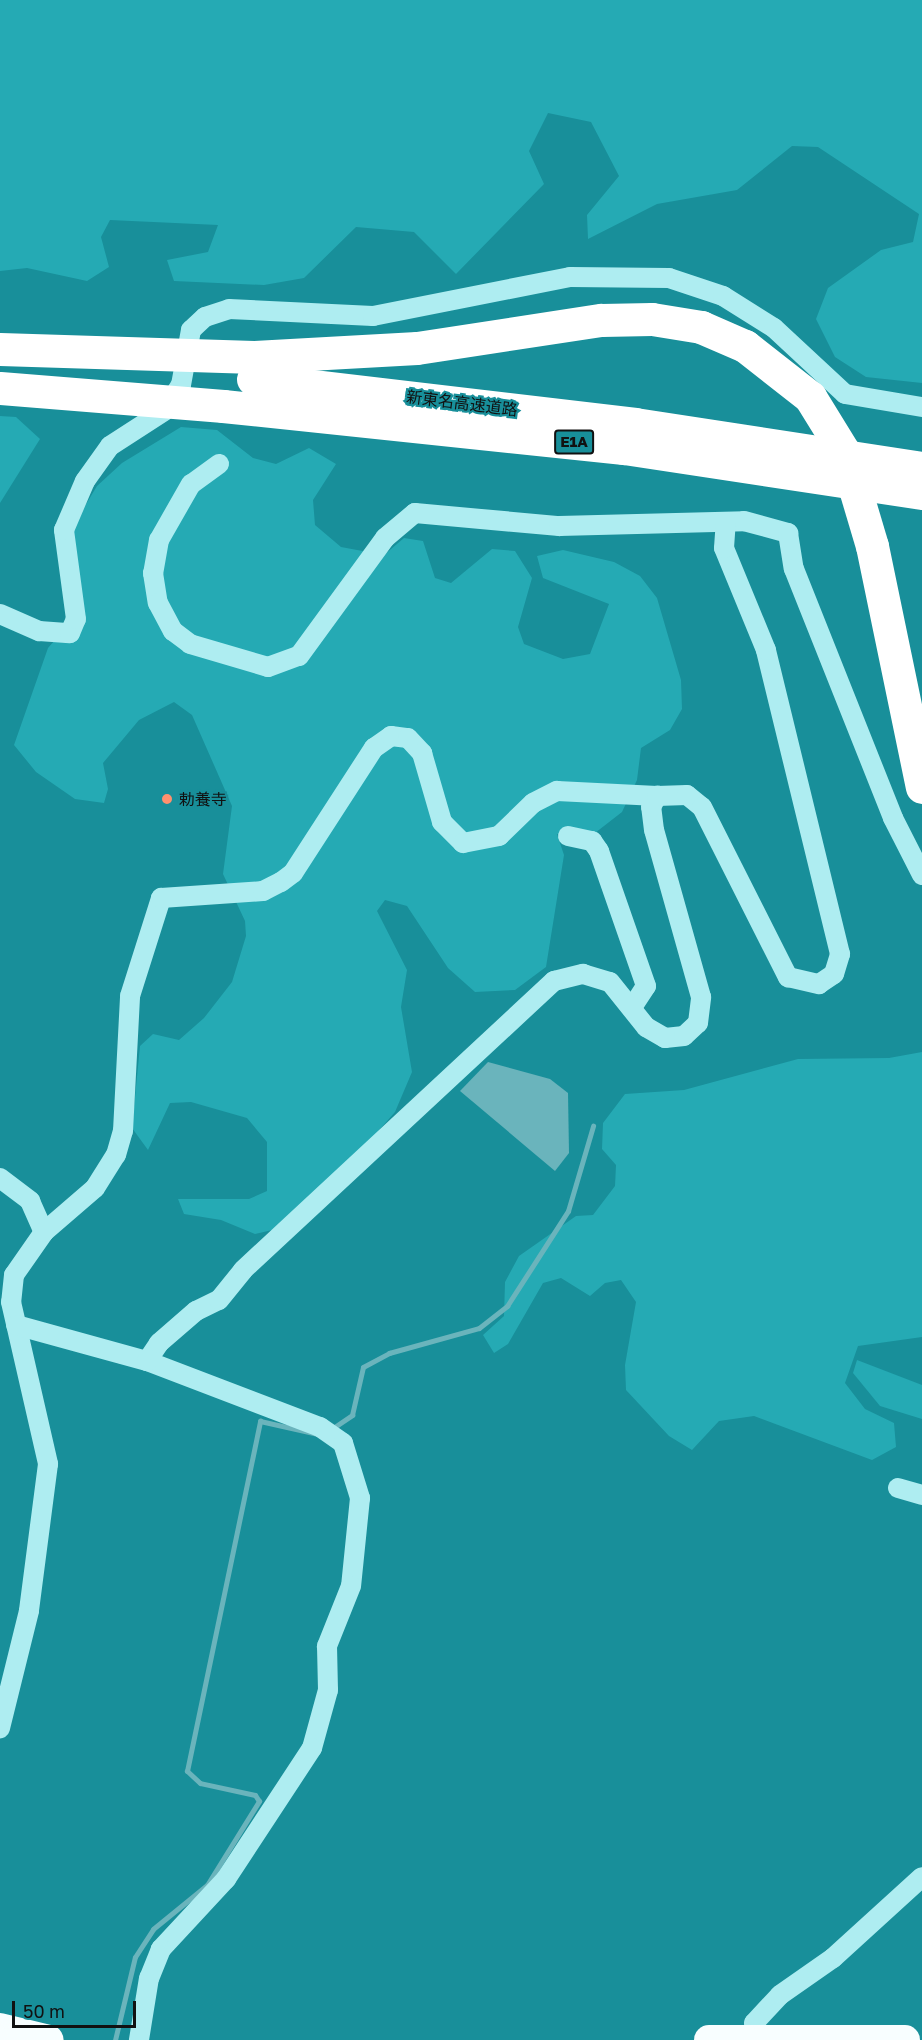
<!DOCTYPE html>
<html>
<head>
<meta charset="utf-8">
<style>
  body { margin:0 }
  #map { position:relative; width:922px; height:2040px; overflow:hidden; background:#188f9a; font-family:"Golos Text","Noto Sans JP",sans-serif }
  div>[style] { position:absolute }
  .green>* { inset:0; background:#25aab4 }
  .water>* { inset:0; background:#6ab4bc }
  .stream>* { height:5px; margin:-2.5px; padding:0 2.5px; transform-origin:2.5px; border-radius:2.5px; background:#6ab4bc }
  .minor>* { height:20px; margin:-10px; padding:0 10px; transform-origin:10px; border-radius:10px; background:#aeedf1 }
  .primary>* { height:30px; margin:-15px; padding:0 15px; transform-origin:15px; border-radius:15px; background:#f8feff }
  .motorway>* { height:33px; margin:-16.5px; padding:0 16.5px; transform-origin:16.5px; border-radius:16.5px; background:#fff }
  .motorway-bridge>* { height:33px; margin:-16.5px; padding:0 16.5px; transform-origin:16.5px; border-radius:16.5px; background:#fff }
  .dots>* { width:16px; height:16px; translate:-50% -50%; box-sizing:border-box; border:3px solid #188f9a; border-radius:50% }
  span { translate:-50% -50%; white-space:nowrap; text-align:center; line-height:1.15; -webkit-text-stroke:4.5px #188f9a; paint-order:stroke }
  .shield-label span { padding:2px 4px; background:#188f9a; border:2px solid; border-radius:4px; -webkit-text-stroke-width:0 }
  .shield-label { font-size:15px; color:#111; font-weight:700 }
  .street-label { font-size:16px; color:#111 }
  .poi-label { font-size:16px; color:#111 }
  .left { translate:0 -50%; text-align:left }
  .scale { position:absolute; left:12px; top:2001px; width:124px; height:27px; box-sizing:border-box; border:3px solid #111; border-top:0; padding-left:8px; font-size:18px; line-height:21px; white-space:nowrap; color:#111; -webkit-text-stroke:4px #188f9a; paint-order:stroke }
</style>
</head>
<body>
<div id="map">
  <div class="green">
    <i style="clip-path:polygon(0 0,922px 0,922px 383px,866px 377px,835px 357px,816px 319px,828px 288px,881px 250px,913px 242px,919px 214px,818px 147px,792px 146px,737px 190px,657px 204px,588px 239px,587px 215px,619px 176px,591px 122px,548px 113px,529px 151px,544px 184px,456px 274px,414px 232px,356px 227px,304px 278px,264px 285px,174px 281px,167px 260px,208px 252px,218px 225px,110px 220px,101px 237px,109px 267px,87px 281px,27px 268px,0 271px)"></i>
    <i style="clip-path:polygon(0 416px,16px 417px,40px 439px,0 503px)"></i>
    <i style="clip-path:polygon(181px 427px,217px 430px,253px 458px,276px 464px,309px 448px,336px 464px,313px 500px,315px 525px,341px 547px,384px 555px,404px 538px,423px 541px,435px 578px,451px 583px,492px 549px,515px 551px,532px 578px,518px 627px,524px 644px,563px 659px,590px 654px,609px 604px,543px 578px,537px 556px,563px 550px,614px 562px,640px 576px,657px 598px,681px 680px,682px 709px,670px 730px,641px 748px,637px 780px,622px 812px,595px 833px,557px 834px,564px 855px,546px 967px,515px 990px,475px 992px,448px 968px,407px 906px,385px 900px,377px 911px,407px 970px,401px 1007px,412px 1072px,395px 1112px,351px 1162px,281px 1228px,255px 1234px,221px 1220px,184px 1214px,178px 1199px,249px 1199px,267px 1191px,267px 1142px,247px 1118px,191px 1102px,170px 1103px,148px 1150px,132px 1128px,140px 1046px,153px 1034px,179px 1040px,204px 1018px,232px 982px,246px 936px,245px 921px,223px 874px,232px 806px,192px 715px,174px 702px,139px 720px,103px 763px,108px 789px,104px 803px,75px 799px,36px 772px,14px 745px,48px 648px,67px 626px,71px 529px,97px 486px,122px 463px)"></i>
    <i style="clip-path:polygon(922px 1052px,922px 1337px,858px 1346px,845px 1383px,865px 1409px,894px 1423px,896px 1447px,872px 1460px,754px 1416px,719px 1421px,692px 1450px,669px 1436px,626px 1390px,625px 1365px,636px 1302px,621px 1280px,605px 1283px,590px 1296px,561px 1278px,543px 1283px,508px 1344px,494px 1353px,483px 1335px,504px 1316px,505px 1282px,519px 1256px,576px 1216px,593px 1215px,615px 1186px,616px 1165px,602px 1149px,603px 1123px,625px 1094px,684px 1090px,798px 1059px,889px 1058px)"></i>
    <i style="clip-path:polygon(857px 1360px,922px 1385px,922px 1419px,880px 1406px,853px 1373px)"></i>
  </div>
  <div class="water">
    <i style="clip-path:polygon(488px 1062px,550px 1079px,568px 1093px,569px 1153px,555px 1171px,460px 1091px)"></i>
  </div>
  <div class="stream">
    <i style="left:330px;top:1430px;width:27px;rotate:-34deg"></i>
    <i style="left:352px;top:1415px;width:49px;rotate:-77.1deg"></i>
    <i style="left:363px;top:1367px;width:30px;rotate:-28deg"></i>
    <i style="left:389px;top:1353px;width:93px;rotate:-15.5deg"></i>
    <i style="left:479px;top:1328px;width:36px;rotate:-38deg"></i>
    <i style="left:507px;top:1306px;width:113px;rotate:-57.3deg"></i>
    <i style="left:568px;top:1211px;width:89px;rotate:-73.6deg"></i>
    <i style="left:115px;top:2040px;width:85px;rotate:-76.5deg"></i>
    <i style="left:135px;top:1957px;width:33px;rotate:-57deg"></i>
    <i style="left:153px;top:1929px;width:70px;rotate:-39.2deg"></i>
    <i style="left:207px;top:1885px;width:99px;rotate:-58.2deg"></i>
    <i style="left:259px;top:1801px;width:7px;rotate:-124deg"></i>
    <i style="left:255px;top:1795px;width:56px;rotate:-167.7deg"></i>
    <i style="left:200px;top:1783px;width:18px;rotate:-137deg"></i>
    <i style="left:187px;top:1771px;width:358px;rotate:-78.2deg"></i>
    <i style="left:260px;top:1421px;width:64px;rotate:12.7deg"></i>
  </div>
  <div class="minor">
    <i style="left:219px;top:464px;width:34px;rotate:144deg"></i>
    <i style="left:191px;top:484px;width:64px;rotate:119.7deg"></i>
    <i style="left:159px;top:540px;width:34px;rotate:100deg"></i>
    <i style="left:153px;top:573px;width:30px;rotate:81deg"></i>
    <i style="left:158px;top:603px;width:32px;rotate:62deg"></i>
    <i style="left:173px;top:631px;width:21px;rotate:37deg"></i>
    <i style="left:190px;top:644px;width:81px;rotate:16.4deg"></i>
    <i style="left:268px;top:667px;width:33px;rotate:-20deg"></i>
    <i style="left:299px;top:656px;width:146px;rotate:-53.9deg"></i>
    <i style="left:385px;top:538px;width:39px;rotate:-40deg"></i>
    <i style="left:415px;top:513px;width:145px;rotate:5.2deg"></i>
    <i style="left:559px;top:526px;width:185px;rotate:-1.5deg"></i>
    <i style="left:744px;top:521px;width:46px;rotate:15.3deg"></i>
    <i style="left:788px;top:533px;width:36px;rotate:81deg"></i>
    <i style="left:794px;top:569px;width:268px;rotate:68.3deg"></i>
    <i style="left:893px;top:818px;width:64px;rotate:63deg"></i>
    <i style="left:0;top:614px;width:43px;rotate:23.6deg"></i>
    <i style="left:39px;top:631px;width:31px;rotate:4deg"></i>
    <i style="left:70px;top:633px;width:15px;rotate:-67deg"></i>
    <i style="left:76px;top:619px;width:90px;rotate:-97.7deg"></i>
    <i style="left:64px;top:530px;width:53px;rotate:-66.8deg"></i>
    <i style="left:85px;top:481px;width:43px;rotate:-54.5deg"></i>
    <i style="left:110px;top:446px;width:64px;rotate:-32.9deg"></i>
    <i style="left:164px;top:411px;width:31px;rotate:-57deg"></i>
    <i style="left:181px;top:385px;width:56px;rotate:-79.7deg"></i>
    <i style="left:191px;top:330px;width:19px;rotate:-43deg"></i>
    <i style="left:205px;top:317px;width:25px;rotate:-18deg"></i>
    <i style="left:229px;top:309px;width:144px;rotate:2.8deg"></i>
    <i style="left:373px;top:316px;width:201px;rotate:-11.2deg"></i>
    <i style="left:570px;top:277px;width:99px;rotate:0.6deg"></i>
    <i style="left:669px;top:278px;width:57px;rotate:18.4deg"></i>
    <i style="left:723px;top:296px;width:60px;rotate:32.1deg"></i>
    <i style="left:774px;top:328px;width:97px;rotate:42.9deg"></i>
    <i style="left:845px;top:394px;width:78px;rotate:9.6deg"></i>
    <i style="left:568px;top:836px;width:25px;rotate:12deg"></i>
    <i style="left:592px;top:841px;width:12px;rotate:55deg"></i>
    <i style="left:599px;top:851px;width:143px;rotate:70.8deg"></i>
    <i style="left:646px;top:986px;width:24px;rotate:123deg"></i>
    <i style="left:0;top:1178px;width:38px;rotate:37deg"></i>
    <i style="left:30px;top:1201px;width:34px;rotate:66deg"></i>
    <i style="left:44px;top:1232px;width:52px;rotate:124.9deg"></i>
    <i style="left:14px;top:1275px;width:27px;rotate:96deg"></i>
    <i style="left:11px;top:1302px;width:166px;rotate:77.1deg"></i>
    <i style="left:48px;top:1464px;width:148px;rotate:97.4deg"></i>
    <i style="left:29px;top:1611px;width:121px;rotate:103.9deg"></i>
    <i style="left:44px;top:1232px;width:67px;rotate:-40.8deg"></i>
    <i style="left:95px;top:1188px;width:39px;rotate:-58deg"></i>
    <i style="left:116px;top:1155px;width:25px;rotate:-74deg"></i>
    <i style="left:123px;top:1131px;width:135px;rotate:-87deg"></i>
    <i style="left:130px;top:996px;width:103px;rotate:-72.4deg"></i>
    <i style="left:161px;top:898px;width:102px;rotate:-3.9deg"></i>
    <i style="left:263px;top:891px;width:20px;rotate:-27deg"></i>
    <i style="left:281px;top:882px;width:15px;rotate:-37deg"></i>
    <i style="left:293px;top:873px;width:149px;rotate:-57.1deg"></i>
    <i style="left:374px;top:748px;width:21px;rotate:-35deg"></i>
    <i style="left:391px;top:736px;width:17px;rotate:7deg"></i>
    <i style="left:408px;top:738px;width:21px;rotate:47deg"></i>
    <i style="left:422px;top:753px;width:72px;rotate:73.8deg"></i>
    <i style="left:442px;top:822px;width:30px;rotate:45deg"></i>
    <i style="left:463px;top:843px;width:37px;rotate:-11deg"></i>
    <i style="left:499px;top:836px;width:47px;rotate:-44.1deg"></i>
    <i style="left:533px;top:803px;width:27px;rotate:-27deg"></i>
    <i style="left:557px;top:791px;width:100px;rotate:2.9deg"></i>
    <i style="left:16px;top:1325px;width:136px;rotate:15.4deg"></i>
    <i style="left:147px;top:1361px;width:185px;rotate:20.9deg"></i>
    <i style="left:320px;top:1427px;width:28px;rotate:35deg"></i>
    <i style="left:343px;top:1443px;width:58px;rotate:72.8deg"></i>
    <i style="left:360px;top:1498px;width:88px;rotate:95.8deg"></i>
    <i style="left:351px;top:1586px;width:65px;rotate:111.8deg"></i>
    <i style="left:327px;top:1646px;width:44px;rotate:88.7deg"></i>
    <i style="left:328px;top:1690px;width:60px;rotate:105.4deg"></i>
    <i style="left:312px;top:1748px;width:157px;rotate:123.3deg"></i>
    <i style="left:226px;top:1879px;width:96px;rotate:132.9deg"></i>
    <i style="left:161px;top:1949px;width:31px;rotate:112deg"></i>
    <i style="left:149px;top:1978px;width:63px;rotate:99.2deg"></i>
    <i style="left:147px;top:1361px;width:22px;rotate:-56deg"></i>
    <i style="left:159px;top:1343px;width:49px;rotate:-40.9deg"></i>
    <i style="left:196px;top:1311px;width:25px;rotate:-26deg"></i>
    <i style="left:219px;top:1300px;width:38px;rotate:-51deg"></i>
    <i style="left:243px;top:1270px;width:425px;rotate:-42.9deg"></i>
    <i style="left:554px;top:981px;width:30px;rotate:-14deg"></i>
    <i style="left:583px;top:974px;width:28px;rotate:17deg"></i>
    <i style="left:610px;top:982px;width:58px;rotate:51.3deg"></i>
    <i style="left:646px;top:1027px;width:22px;rotate:30deg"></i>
    <i style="left:665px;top:1038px;width:19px;rotate:-6deg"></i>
    <i style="left:684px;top:1036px;width:19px;rotate:-43deg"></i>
    <i style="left:698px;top:1023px;width:26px;rotate:-83deg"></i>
    <i style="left:701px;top:997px;width:173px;rotate:-105.7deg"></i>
    <i style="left:654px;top:830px;width:23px;rotate:-97deg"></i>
    <i style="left:651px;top:807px;width:13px;rotate:-61deg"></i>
    <i style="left:657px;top:796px;width:30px;rotate:-2deg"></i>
    <i style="left:687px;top:795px;width:19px;rotate:39deg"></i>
    <i style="left:702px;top:807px;width:191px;rotate:63.2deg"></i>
    <i style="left:788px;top:977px;width:32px;rotate:13deg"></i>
    <i style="left:819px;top:984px;width:18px;rotate:-34deg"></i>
    <i style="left:834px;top:974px;width:21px;rotate:-73deg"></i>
    <i style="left:840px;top:954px;width:313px;rotate:-103.7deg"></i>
    <i style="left:766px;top:650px;width:110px;rotate:-112.4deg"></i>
    <i style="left:724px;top:548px;width:26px;rotate:-86deg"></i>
    <i style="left:898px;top:1488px;width:25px;rotate:16deg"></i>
    <i style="left:755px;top:2040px;width:17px;rotate:-93deg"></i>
    <i style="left:754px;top:2023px;width:38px;rotate:-47deg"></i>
    <i style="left:780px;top:1995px;width:65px;rotate:-34.9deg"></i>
    <i style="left:833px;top:1958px;width:120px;rotate:-42.3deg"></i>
  </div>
  <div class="primary">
    <i style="left:0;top:2028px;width:50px;rotate:13.8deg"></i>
    <i style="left:709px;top:2040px;width:196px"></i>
  </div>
  <div class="motorway">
    <i style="left:254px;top:357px;width:163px;rotate:-3.2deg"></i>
    <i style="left:417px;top:348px;width:186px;rotate:-8.7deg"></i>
    <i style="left:601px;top:320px;width:51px;rotate:-1.1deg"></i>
    <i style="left:652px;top:319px;width:50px;rotate:9.3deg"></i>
    <i style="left:701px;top:327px;width:48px;rotate:23.4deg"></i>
    <i style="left:745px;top:346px;width:83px;rotate:38.1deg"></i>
    <i style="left:253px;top:379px;width:385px;rotate:6.7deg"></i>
    <i style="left:635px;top:424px;width:290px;rotate:8.7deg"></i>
    <i style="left:223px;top:406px;width:403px;rotate:6deg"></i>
    <i style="left:624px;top:448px;width:301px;rotate:8.6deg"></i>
    <i style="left:872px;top:546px;width:246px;rotate:78.3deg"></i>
  </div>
  <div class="motorway-bridge">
    <i style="left:0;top:349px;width:254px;rotate:1.8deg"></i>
    <i style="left:0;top:388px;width:224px;rotate:4.6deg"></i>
    <i style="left:810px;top:397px;width:65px;rotate:58.3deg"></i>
    <i style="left:844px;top:452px;width:98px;rotate:73.4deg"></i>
  </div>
  <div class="dots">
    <i style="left:167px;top:799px;background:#ff906e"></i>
  </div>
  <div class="shield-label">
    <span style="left:574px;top:442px">E1A</span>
  </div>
  <div class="street-label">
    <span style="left:462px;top:403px;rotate:7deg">新東名高速道路</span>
  </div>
  <div class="poi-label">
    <span class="left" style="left:179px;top:799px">勅養寺</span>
  </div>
  <div class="scale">50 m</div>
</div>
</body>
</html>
